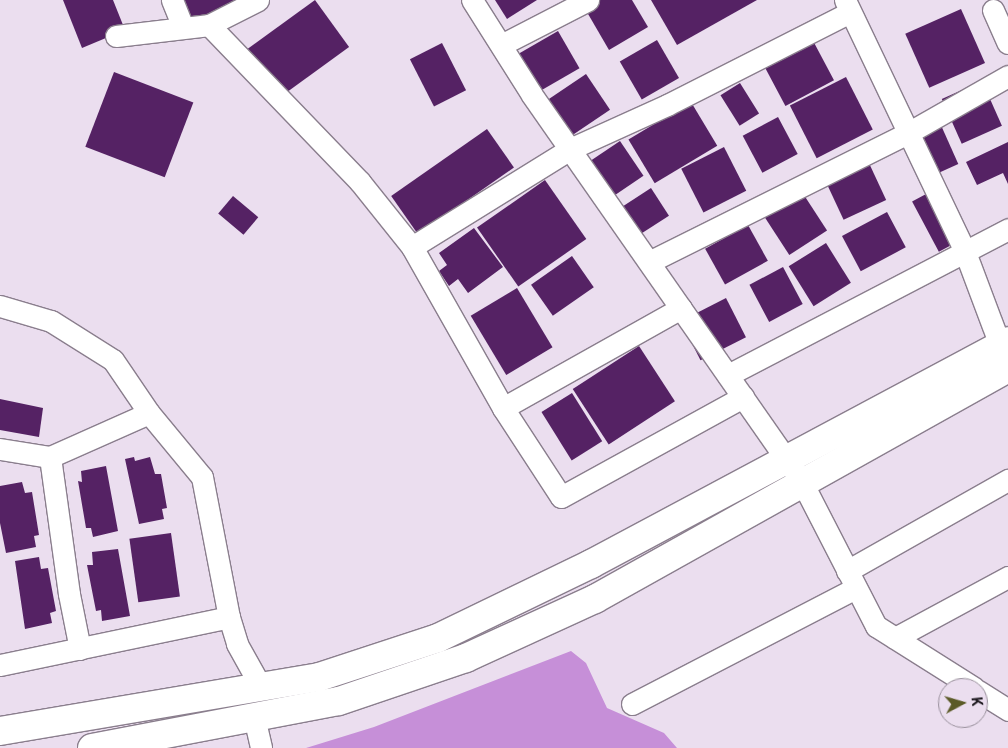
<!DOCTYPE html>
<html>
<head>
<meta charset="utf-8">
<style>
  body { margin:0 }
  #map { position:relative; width:1008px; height:748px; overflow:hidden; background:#ebdeef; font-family:Roboto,sans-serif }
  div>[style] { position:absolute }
  .forest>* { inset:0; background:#c68fd8 }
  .building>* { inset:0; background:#552264; transform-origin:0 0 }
  .roads { filter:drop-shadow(1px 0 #8a7e8d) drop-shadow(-1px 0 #8a7e8d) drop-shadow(0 1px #8a7e8d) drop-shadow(0 -1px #8a7e8d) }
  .street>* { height:21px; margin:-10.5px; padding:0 10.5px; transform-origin:10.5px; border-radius:10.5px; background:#fff }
  .secondary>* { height:28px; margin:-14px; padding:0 14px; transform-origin:14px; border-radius:14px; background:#fff }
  span { translate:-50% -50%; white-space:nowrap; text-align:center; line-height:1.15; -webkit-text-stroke:5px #ebdeef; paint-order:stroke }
  .north { position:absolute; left:938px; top:678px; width:50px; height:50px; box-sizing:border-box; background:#ebdeef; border:1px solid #988f9b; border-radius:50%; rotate:84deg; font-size:14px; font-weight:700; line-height:20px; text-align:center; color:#1c181e }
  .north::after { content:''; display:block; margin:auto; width:18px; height:22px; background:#5b5a27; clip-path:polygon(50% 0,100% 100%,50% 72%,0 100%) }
</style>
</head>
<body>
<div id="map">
  <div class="forest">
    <i style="clip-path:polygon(571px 651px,586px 663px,607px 708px,664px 733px,677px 748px,306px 748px,374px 727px)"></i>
  </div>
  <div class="building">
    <i style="clip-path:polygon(63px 0,113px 0,125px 30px,82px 48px)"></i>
    <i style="clip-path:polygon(172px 0,242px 0,188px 29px)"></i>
    <i style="left:315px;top:0;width:58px;height:97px;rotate:54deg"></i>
    <i style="clip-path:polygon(495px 0,537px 0,507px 19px)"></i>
    <i style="clip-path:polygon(596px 0,632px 0,648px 27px,609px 50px,584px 7px)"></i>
    <i style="clip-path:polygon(651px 0,757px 0,677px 45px)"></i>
    <i style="left:961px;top:9px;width:59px;height:61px;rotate:66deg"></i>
    <i style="left:558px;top:31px;width:43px;height:47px;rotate:60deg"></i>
    <i style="left:811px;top:37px;width:49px;height:55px;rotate:62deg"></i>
    <i style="left:657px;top:40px;width:44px;height:43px;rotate:60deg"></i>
    <i style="left:442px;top:43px;width:53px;height:36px;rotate:63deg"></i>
    <i style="left:114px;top:72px;width:85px;height:80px;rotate:21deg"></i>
    <i style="left:586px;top:74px;width:43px;height:51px;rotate:56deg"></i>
    <i style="left:846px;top:77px;width:59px;height:63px;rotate:63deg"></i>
    <i style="left:982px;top:81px;width:49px;height:44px;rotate:66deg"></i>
    <i style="left:740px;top:83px;width:36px;height:23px;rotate:58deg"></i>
    <i style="left:691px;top:102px;width:51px;height:73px;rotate:59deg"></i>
    <i style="left:778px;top:117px;width:42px;height:40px;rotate:62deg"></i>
    <i style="left:940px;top:123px;width:45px;height:37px;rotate:66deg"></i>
    <i style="left:487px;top:129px;width:47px;height:117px;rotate:55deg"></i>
    <i style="left:620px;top:141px;width:42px;height:44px;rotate:56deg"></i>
    <i style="clip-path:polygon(1008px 142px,1008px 184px,1003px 173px,977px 185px,966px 162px)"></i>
    <i style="left:724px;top:147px;width:49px;height:48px;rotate:63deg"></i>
    <i style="left:868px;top:161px;width:43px;height:47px;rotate:65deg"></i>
    <i style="left:545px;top:180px;width:72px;height:83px;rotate:55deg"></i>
    <i style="left:943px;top:185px;width:57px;height:35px;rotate:62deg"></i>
    <i style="left:651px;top:188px;width:33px;height:38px;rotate:57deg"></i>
    <i style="left:802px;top:192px;width:46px;height:45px;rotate:57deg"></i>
    <i style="left:233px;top:196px;width:33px;height:23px;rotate:40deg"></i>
    <i style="left:887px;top:212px;width:40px;height:51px;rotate:62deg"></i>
    <i style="left:748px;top:225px;width:41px;height:49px;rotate:61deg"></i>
    <i style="clip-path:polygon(474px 228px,503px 267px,468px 293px,458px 279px,449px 286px,439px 271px,447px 265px,439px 253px)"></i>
    <i style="left:826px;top:243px;width:47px;height:44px;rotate:58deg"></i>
    <i style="left:572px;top:256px;width:38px;height:50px;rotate:55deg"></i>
    <i style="left:783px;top:267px;width:42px;height:38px;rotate:62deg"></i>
    <i style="left:517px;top:288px;width:69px;height:54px;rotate:59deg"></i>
    <i style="left:726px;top:298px;width:44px;height:51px;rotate:63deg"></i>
    <i style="left:639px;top:346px;width:66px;height:79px;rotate:57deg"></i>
    <i style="left:572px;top:393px;width:57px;height:36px;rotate:58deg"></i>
    <i style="clip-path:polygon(0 399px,43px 408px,39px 437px,0 430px)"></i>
    <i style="clip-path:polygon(134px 457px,135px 461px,150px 457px,155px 474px,161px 474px,167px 508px,162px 509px,164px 519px,139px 524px,125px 459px)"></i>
    <i style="clip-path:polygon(106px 466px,118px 531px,93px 537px,91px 528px,86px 528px,78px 481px,82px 482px,81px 471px)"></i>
    <i style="clip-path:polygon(22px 482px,25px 493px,32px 492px,39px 535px,34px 536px,36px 547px,6px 553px,0 523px,0 486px)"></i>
    <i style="left:171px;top:533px;width:64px;height:42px;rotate:82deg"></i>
    <i style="clip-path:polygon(118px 549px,130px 616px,102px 621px,101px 610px,96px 611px,87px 565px,93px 565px,92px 552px)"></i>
    <i style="clip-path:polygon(39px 557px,41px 569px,48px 568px,56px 611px,50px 613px,52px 623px,25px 629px,15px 561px)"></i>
  </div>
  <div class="roads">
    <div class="street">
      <i style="left:172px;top:0;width:29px;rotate:68deg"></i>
      <i style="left:472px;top:0;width:112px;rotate:57.7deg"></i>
      <i style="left:532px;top:95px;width:474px;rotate:55.1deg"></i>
      <i style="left:803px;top:484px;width:160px;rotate:62.8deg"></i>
      <i style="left:876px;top:626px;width:116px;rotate:32.3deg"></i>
      <i style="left:845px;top:0;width:279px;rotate:64.5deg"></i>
      <i style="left:965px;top:252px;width:99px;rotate:69.4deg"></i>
      <i style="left:993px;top:10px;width:36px;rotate:66deg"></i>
      <i style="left:209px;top:25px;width:218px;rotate:46.1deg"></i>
      <i style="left:360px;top:182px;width:83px;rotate:51.3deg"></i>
      <i style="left:412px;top:247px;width:185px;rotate:60.5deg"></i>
      <i style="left:503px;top:408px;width:106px;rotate:56.9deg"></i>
      <i style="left:561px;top:497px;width:208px;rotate:-28.8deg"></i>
      <i style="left:116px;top:36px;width:94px;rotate:-6.7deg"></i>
      <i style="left:209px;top:25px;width:55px;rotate:-27deg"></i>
      <i style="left:501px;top:45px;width:98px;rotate:-27.3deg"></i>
      <i style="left:412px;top:247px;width:186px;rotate:-31.8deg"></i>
      <i style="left:570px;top:149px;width:107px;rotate:-24.4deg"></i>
      <i style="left:667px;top:105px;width:205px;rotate:-26.9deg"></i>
      <i style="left:649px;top:262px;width:289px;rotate:-26.5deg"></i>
      <i style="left:908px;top:133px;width:115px;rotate:-29.7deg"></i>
      <i style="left:0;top:306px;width:53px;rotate:16.4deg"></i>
      <i style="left:51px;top:321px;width:73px;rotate:32.2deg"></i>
      <i style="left:113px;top:360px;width:64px;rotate:55.8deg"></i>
      <i style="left:149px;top:413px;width:83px;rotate:50.4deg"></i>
      <i style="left:202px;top:477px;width:143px;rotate:79.1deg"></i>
      <i style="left:229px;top:617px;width:28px;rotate:73deg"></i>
      <i style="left:237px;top:644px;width:49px;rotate:60.8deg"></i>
      <i style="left:728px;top:375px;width:316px;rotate:-27.5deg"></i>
      <i style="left:503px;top:408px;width:204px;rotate:-29.3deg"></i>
      <i style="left:0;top:449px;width:51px;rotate:9.1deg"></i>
      <i style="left:50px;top:457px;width:108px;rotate:-24deg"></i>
      <i style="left:50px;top:457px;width:138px;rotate:82.1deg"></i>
      <i style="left:69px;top:594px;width:56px;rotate:78.7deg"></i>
      <i style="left:847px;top:571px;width:185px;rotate:-29.5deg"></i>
      <i style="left:895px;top:638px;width:128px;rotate:-28.4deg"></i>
      <i style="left:0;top:665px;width:234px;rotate:-11.8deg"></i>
      <i style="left:978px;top:691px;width:36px;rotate:32deg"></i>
      <i style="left:632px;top:704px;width:252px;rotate:-27.4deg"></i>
      <i style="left:254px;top:717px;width:32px;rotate:77deg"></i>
    </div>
    <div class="secondary">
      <i style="left:0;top:731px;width:324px;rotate:-9.6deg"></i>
      <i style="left:319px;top:677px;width:125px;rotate:-18.1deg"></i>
      <i style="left:438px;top:638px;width:170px;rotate:-25.8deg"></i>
      <i style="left:591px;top:564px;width:473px;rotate:-28.1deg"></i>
      <i style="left:92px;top:748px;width:251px;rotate:-10.8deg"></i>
      <i style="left:339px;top:701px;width:134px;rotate:-18.7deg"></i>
      <i style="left:466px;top:658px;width:142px;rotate:-24.6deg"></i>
      <i style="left:595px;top:599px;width:473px;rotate:-29.2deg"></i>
    </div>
  </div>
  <div class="north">K</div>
</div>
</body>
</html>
